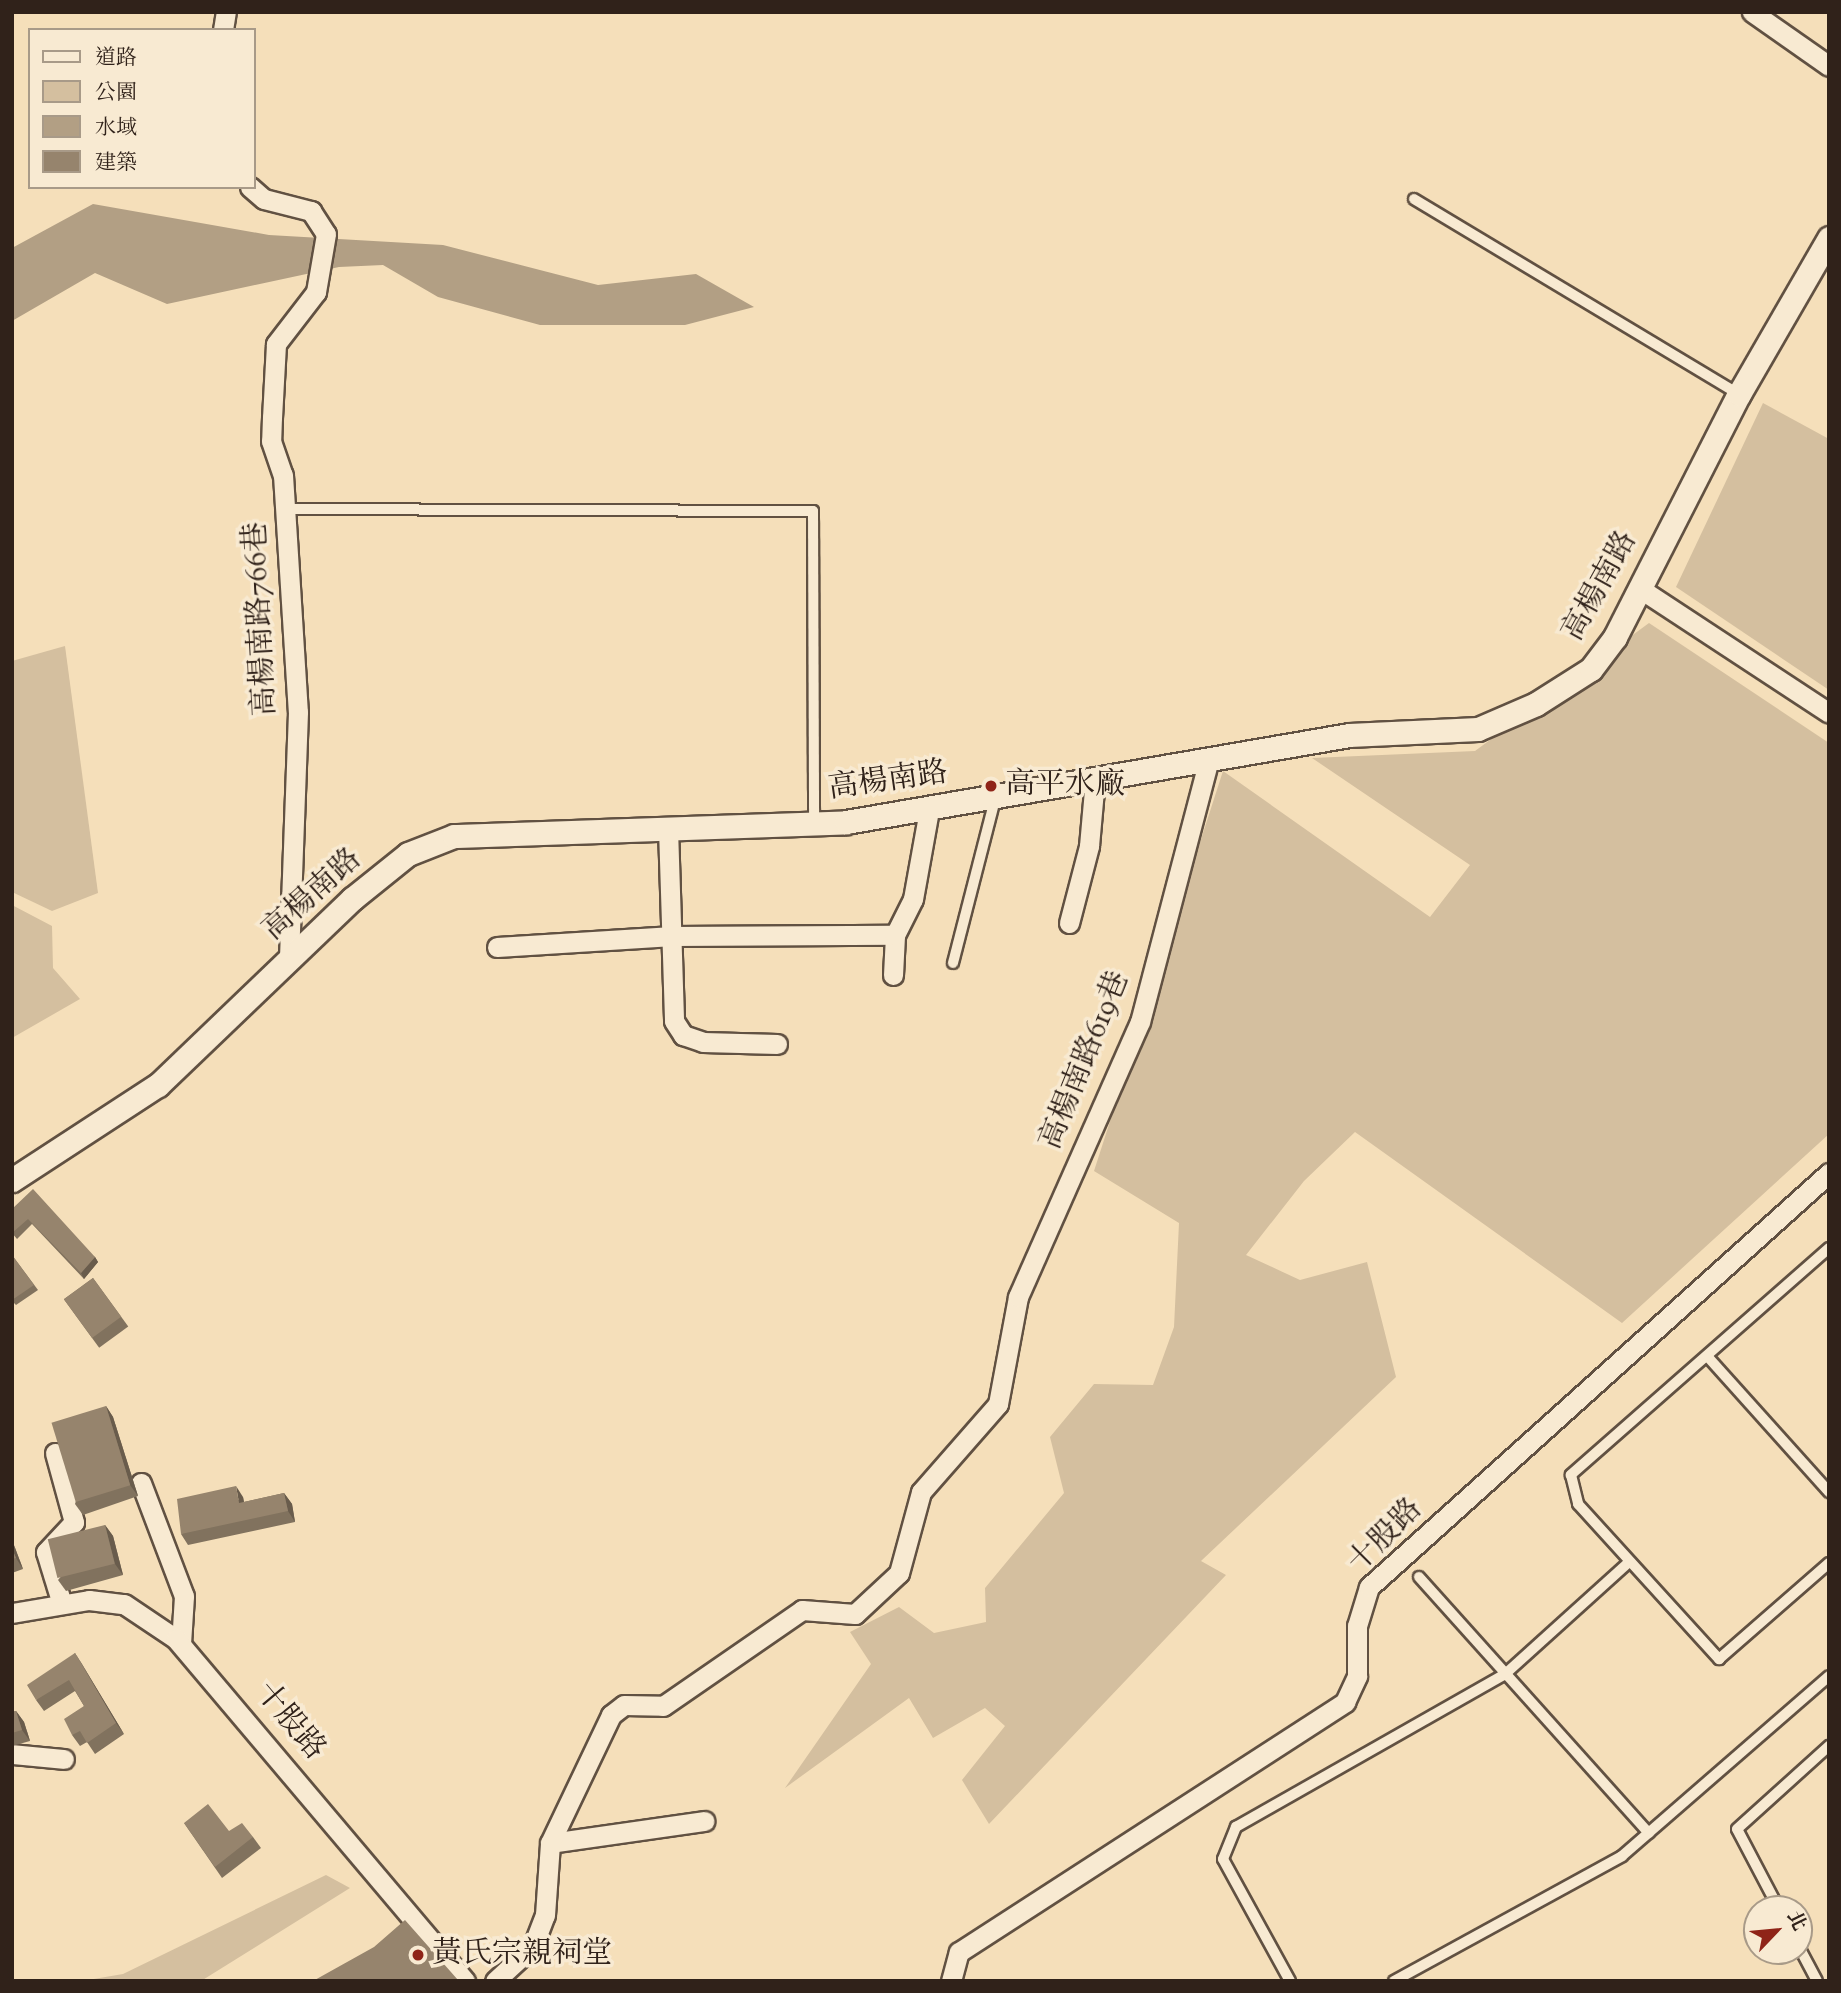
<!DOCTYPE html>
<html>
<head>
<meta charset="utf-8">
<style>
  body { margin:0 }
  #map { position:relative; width:1841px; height:1993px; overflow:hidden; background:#f5dfba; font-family:"Sorts Mill Goudy","Noto Serif TC",serif }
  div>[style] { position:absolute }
  .green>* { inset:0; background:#d4bf9f }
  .water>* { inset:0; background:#b29f84 }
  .roads { filter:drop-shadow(2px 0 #615142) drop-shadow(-2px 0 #615142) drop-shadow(0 2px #615142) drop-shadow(0 -2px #615142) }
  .service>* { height:10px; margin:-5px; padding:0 5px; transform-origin:5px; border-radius:5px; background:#f8ead2 }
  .minor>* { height:19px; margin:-9.5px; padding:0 9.5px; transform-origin:9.5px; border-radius:9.5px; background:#f8ead2 }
  .tertiary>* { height:23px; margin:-11.5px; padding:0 11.5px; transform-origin:11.5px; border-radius:11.5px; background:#f8ead2 }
  .wall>* { inset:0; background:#81725e; transform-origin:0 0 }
  .shaded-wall>* { inset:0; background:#695c4c }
  .building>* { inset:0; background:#96846d; transform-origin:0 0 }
  .dots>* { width:19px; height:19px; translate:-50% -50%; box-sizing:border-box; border:4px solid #f8ead2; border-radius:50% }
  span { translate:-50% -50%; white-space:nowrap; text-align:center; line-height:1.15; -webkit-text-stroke:7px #f8ead2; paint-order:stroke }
  .street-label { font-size:30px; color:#30221a }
  .poi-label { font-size:30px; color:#30221a }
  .left { translate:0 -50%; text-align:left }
  .frame { position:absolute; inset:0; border:14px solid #30221a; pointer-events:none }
  .legend { position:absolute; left:28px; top:28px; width:228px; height:161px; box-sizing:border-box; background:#f8ead2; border:2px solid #a89a88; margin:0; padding:9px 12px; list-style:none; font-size:21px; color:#30221a }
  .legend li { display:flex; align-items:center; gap:14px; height:35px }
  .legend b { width:35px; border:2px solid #a89a88 }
  .north { position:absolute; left:1743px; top:1895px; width:70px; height:70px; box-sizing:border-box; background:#f8ead2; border:2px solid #a89a88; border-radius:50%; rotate:64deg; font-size:19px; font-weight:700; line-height:28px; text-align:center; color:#30221a }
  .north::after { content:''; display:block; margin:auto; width:24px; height:32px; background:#8f2418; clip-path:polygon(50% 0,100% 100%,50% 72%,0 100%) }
</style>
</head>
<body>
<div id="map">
  <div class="green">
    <i style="clip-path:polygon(1763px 403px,1829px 439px,1829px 690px,1676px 587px)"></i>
    <i style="clip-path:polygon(1649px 623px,1829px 743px,1829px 1134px,1622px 1323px,1355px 1132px,1304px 1181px,1246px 1255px,1300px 1280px,1367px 1262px,1396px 1377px,1201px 1561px,1226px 1575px,989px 1824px,962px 1780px,1005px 1726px,985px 1708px,933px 1738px,909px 1698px,785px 1788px,871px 1664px,850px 1632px,899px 1607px,934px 1633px,986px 1622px,985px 1588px,1064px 1493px,1050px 1437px,1094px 1384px,1153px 1385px,1174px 1327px,1179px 1223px,1094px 1171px,1223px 771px,1430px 917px,1470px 865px,1312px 758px,1475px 751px)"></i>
    <i style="clip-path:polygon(65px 646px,98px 893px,52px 911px,12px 892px,12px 661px)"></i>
    <i style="clip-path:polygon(12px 905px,52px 926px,53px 968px,80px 999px,12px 1038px)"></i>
    <i style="clip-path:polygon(326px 1875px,350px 1888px,201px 1981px,82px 1981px,123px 1974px)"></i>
  </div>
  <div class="water">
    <i style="clip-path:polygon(93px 204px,269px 235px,443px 245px,598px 285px,696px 274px,754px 307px,685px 325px,540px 325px,438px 297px,383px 265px,339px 267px,167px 304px,95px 273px,12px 321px,12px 248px)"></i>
  </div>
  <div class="roads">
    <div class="service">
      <i style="left:1414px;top:199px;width:379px;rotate:31deg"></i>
      <i style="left:286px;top:509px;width:527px;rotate:0.22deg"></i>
      <i style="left:813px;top:511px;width:312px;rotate:89.8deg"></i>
      <i style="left:953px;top:963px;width:169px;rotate:-75.6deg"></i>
      <i style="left:1829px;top:1248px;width:344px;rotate:138.7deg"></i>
      <i style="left:1571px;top:1475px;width:30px;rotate:76deg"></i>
      <i style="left:1578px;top:1504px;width:210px;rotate:47.7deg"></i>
      <i style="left:1719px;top:1659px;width:146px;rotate:-41.1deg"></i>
      <i style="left:1707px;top:1356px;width:183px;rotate:48.1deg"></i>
      <i style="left:1419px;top:1577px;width:344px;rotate:48.1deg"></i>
      <i style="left:1779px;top:1909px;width:90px;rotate:-117.7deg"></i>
      <i style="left:1737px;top:1829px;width:124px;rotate:-42.1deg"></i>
      <i style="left:1799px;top:1947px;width:38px;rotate:62deg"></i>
      <i style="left:1290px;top:1981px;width:139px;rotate:-118.8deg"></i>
      <i style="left:1223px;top:1859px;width:35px;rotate:-68deg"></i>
      <i style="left:1236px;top:1827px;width:308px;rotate:-29.6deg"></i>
      <i style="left:1504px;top:1675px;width:169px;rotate:-42.1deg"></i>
      <i style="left:1394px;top:1981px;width:260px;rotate:-28.7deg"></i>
      <i style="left:1622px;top:1856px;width:274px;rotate:-41deg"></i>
    </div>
    <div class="minor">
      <i style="left:1752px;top:12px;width:94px;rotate:35deg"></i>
      <i style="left:223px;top:30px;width:18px;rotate:-81deg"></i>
      <i style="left:250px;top:187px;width:18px;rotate:41deg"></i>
      <i style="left:264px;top:199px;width:49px;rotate:14.3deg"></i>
      <i style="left:311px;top:211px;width:27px;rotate:57deg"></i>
      <i style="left:326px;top:234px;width:59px;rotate:99.8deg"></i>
      <i style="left:316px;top:292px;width:66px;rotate:127.6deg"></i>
      <i style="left:276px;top:344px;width:73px;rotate:93.1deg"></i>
      <i style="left:272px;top:417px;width:24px;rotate:92deg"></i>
      <i style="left:271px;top:441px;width:36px;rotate:71deg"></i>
      <i style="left:283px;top:475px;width:237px;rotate:86.4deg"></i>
      <i style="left:298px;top:712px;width:249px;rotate:92.1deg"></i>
      <i style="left:1639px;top:588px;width:227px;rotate:33.3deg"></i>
      <i style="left:668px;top:828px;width:193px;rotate:88.2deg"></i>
      <i style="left:674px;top:1021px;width:17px;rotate:57deg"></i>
      <i style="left:683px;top:1035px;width:21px;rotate:19deg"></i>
      <i style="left:703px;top:1042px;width:74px;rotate:1.5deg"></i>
      <i style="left:1069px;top:923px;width:80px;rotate:-75.4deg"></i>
      <i style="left:1089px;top:846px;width:67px;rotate:-84.9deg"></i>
      <i style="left:497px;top:947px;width:176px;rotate:-3.6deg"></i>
      <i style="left:673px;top:936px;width:222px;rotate:-0.3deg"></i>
      <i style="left:893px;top:975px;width:40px;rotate:-87.1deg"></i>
      <i style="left:895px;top:935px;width:40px;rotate:-63.4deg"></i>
      <i style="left:913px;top:899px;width:90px;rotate:-79.8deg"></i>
      <i style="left:55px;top:1453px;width:72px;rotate:74.6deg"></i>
      <i style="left:74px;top:1522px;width:41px;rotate:133deg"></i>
      <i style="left:46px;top:1552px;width:54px;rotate:72.9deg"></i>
      <i style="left:141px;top:1483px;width:121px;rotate:69.2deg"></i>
      <i style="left:184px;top:1596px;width:48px;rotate:93.6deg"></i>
      <i style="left:12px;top:1613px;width:78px;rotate:-9.6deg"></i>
      <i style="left:89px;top:1600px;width:35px;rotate:7deg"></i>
      <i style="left:124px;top:1604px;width:63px;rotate:33.9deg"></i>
      <i style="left:176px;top:1639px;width:448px;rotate:49.8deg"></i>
      <i style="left:12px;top:1754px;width:52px;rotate:5.5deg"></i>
      <i style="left:550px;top:1843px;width:156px;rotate:-8.1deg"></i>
      <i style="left:495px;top:1981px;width:52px;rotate:-42.6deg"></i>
      <i style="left:533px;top:1946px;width:33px;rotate:-69deg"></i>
      <i style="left:545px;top:1915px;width:72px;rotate:-86deg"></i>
      <i style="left:550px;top:1843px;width:142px;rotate:-64.5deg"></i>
      <i style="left:611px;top:1715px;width:16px;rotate:-38deg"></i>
      <i style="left:624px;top:1705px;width:39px;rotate:1deg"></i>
      <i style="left:663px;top:1706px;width:169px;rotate:-34.6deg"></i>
      <i style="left:802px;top:1610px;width:53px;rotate:4.3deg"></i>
      <i style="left:855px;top:1614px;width:60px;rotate:-43deg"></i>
      <i style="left:899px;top:1573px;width:84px;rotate:-74.8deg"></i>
      <i style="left:921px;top:1492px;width:117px;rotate:-48.8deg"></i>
      <i style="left:998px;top:1404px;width:109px;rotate:-79.4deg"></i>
      <i style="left:1018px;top:1297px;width:301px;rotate:-66.1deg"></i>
      <i style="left:1140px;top:1022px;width:272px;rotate:-75.3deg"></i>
      <i style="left:951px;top:1981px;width:30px;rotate:-75deg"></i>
      <i style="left:959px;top:1952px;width:460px;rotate:-32.9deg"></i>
      <i style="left:1345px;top:1702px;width:29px;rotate:-65deg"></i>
      <i style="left:1357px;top:1676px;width:50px;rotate:-90deg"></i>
      <i style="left:1357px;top:1626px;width:41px;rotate:-72.9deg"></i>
      <i style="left:1369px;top:1587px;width:619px;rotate:-41.99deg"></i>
    </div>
    <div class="tertiary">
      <i style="left:12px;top:1180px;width:174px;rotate:-33.1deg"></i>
      <i style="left:158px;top:1085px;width:269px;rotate:-43.8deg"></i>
      <i style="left:352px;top:899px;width:72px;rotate:-38.8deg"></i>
      <i style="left:408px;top:854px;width:49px;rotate:-21.4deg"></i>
      <i style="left:454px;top:836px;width:392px;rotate:-2deg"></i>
      <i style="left:846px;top:822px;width:510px;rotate:-9.81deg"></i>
      <i style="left:1349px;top:735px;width:129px;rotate:-2.7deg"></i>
      <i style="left:1478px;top:729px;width:63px;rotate:-23.3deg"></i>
      <i style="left:1536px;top:704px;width:65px;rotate:-32.5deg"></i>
      <i style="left:1591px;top:669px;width:40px;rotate:-53deg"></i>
      <i style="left:1615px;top:637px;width:273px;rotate:-63deg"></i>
      <i style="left:1739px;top:394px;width:180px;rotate:-60deg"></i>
    </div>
  </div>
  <div class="wall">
    <i style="clip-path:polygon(12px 1209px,95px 1257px,98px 1262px,84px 1279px,32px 1224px,17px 1239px,12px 1233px)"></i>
    <i style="clip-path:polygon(12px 1255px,38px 1290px,16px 1305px,12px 1301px)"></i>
    <i style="left:93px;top:1278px;width:60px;height:36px;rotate:54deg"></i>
    <i style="clip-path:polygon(106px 1406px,113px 1417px,138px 1496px,83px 1515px,75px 1504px)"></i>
    <i style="clip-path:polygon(284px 1493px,292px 1504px,295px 1522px,188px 1545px,181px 1534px,243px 1497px,244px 1502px)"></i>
    <i style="clip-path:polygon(105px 1525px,113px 1536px,123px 1575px,66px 1591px,58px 1580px)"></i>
    <i style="clip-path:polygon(12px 1540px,23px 1569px,12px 1573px)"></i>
    <i style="clip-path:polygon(75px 1653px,124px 1734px,95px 1754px,87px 1742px,80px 1746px,72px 1735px,84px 1706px,75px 1691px,44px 1711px,36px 1700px)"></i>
    <i style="clip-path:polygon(16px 1711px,24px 1722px,30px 1741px,12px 1746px,12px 1712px)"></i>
    <i style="clip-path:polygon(184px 1823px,253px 1837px,261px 1848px,222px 1878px)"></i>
  </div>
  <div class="shaded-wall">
    <i style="clip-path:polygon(95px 1257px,98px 1262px,84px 1279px,81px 1273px)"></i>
    <i style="clip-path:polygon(106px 1406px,113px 1417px,138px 1496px,130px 1485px)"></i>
    <i style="clip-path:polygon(236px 1486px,243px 1497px,246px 1514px,239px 1503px)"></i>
    <i style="clip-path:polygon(284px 1493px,292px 1504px,295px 1522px,288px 1511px)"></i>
    <i style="clip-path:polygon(105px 1525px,113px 1536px,123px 1575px,115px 1564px)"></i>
    <i style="clip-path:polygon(12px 1540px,23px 1569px,16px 1558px,12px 1549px)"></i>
    <i style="clip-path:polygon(75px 1653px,82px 1664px,124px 1734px,116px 1723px)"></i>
    <i style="clip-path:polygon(16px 1711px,24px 1722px,30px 1741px,22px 1730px)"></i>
  </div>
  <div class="building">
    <i style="clip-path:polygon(33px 1189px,95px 1257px,81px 1273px,28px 1219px,12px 1233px,12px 1209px)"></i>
    <i style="clip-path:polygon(12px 1255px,34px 1285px,12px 1300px)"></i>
    <i style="left:93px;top:1278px;width:48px;height:36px;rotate:54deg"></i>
    <i style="left:106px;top:1406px;width:83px;height:57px;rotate:73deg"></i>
    <i style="clip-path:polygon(236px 1486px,239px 1503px,284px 1493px,288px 1511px,181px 1534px,177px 1499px)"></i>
    <i style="left:105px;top:1525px;width:40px;height:59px;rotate:76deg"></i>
    <i style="clip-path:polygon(12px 1549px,16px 1558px,12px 1559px)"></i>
    <i style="clip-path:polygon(75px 1653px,116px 1723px,87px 1743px,80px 1731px,72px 1735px,64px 1719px,84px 1706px,69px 1680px,36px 1700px,27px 1685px)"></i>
    <i style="clip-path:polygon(16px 1711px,22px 1730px,12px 1733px,12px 1712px)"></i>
    <i style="clip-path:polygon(208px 1804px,229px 1831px,242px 1823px,253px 1837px,215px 1867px,184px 1823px)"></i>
    <i style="clip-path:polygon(405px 1920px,458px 1980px,457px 1981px,313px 1981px,374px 1947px)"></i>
  </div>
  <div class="dots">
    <i style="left:991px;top:786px;background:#8f2418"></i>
    <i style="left:418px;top:1955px;background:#8f2418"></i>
  </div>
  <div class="street-label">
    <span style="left:1601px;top:587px;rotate:-61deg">高楊南路</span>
    <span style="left:262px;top:619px;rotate:-93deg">高楊南路766巷</span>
    <span style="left:888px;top:782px;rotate:-8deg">高楊南路</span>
    <span style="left:313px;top:896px;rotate:-42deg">高楊南路</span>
    <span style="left:1086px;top:1061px;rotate:-68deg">高楊南路619巷</span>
    <span style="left:1386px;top:1537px;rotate:-45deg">十股路</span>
    <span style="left:289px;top:1722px;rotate:50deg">十股路</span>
  </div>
  <div class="poi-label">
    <span class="left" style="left:1005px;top:786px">高平水廠</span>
    <span class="left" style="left:432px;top:1955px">黃氏宗親祠堂</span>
  </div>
  <div class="frame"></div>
  <ul class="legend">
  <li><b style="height:9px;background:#f8ead2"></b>道路</li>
  <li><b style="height:19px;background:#d4bf9f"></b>公園</li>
  <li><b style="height:19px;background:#b29f84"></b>水域</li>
  <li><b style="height:19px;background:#96846d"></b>建築</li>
  </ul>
  <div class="north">北</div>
</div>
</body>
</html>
